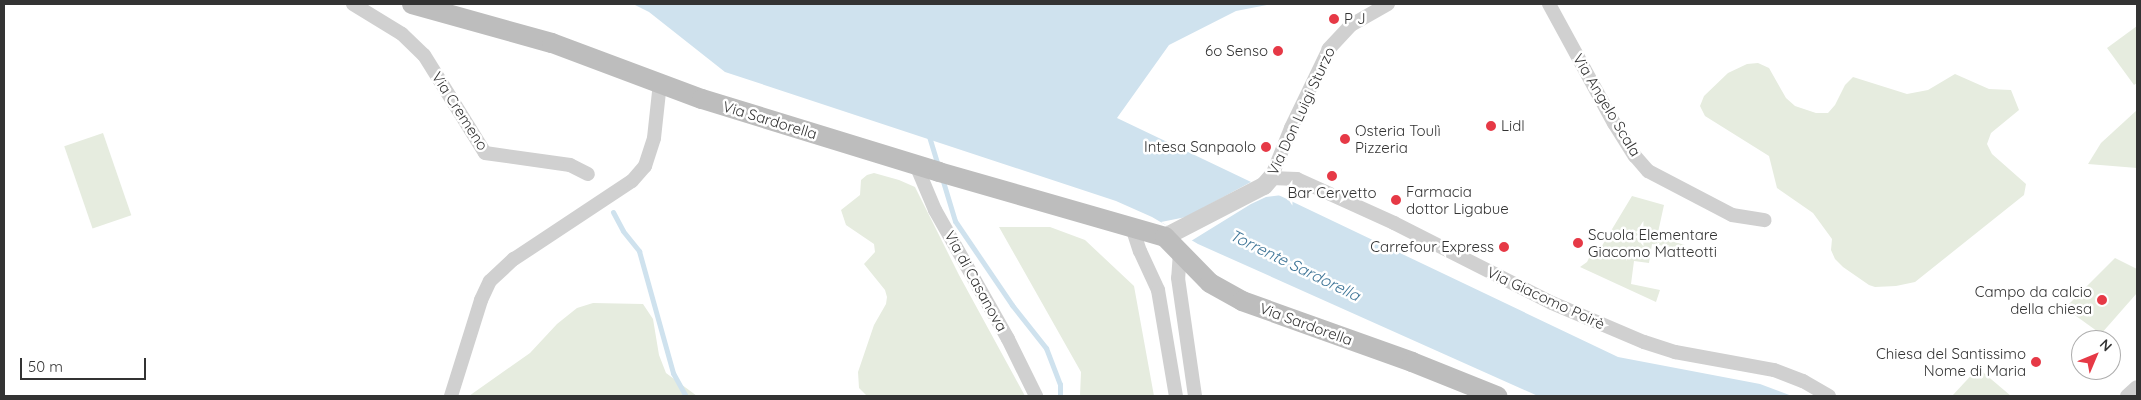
<!DOCTYPE html>
<html>
<head>
<meta charset="utf-8">
<style>
  body { margin:0 }
  #map { position:relative; width:2141px; height:400px; overflow:hidden; background:#fff; font-family:Quicksand,sans-serif }
  div>[style] { position:absolute }
  .green>* { inset:0; background:#e6ecdf; transform-origin:0 0 }
  .water>* { inset:0; background:#cfe2ee }
  .pier>* { inset:0; background:#fff }
  .stream>* { height:5px; margin:-2.5px; padding:0 2.5px; transform-origin:2.5px; border-radius:2.5px; background:#cfe2ee }
  .minor>* { height:14px; margin:-7px; padding:0 7px; transform-origin:7px; border-radius:7px; background:#d0d0d0 }
  .tertiary>* { height:18px; margin:-9px; padding:0 9px; transform-origin:9px; border-radius:9px; background:#d0d0d0 }
  .secondary>* { height:20px; margin:-10px; padding:0 10px; transform-origin:10px; border-radius:10px; background:#bdbdbd }
  .dots>* { width:14px; height:14px; translate:-50% -50%; box-sizing:border-box; border:2px solid #fff; border-radius:50% }
  span { translate:-50% -50%; white-space:nowrap; text-align:center; line-height:1.15; -webkit-text-stroke:5px #fff; paint-order:stroke }
  .poi-label { font-size:15px; color:#333 }
  .left { translate:0 -50%; text-align:left }
  .right { translate:-100% -50%; text-align:right }
  .street-label { font-size:15px; color:#333 }
  .water-label { font-size:16px; color:#3f7597; font-style:italic }
  .frame { position:absolute; inset:0; border:5px solid #333; pointer-events:none }
  .north { position:absolute; left:2071px; top:330px; width:50px; height:50px; box-sizing:border-box; background:#fff; border:1px solid #adadad; border-radius:50%; rotate:45deg; font-size:14px; font-weight:700; line-height:20px; text-align:center; color:#333 }
  .north::after { content:''; display:block; margin:auto; width:18px; height:22px; background:#e63946; clip-path:polygon(50% 0,100% 100%,50% 72%,0 100%) }
  .scale { position:absolute; left:20px; top:358px; width:126px; height:22px; box-sizing:border-box; border:2px solid #333; border-top:0; padding-left:6px; font-size:15px; line-height:18px; white-space:nowrap; color:#333; -webkit-text-stroke:4px #fff; paint-order:stroke }
</style>
</head>
<body>
<div id="map">
  <div class="green">
    <i style="clip-path:polygon(2137px 26px,2137px 83px,2134px 85px,2107px 48px)"></i>
    <i style="clip-path:polygon(1758px 63px,1769px 68px,1786px 98px,1795px 106px,1816px 113px,1828px 113px,1835px 105px,1845px 85px,1853px 77px,1907px 94px,1928px 90px,1955px 74px,1989px 89px,2011px 90px,2019px 110px,1991px 133px,1987px 144px,1992px 154px,2026px 184px,2024px 195px,1915px 282px,1896px 286px,1875px 287px,1869px 285px,1843px 267px,1835px 259px,1831px 250px,1832px 239px,1813px 213px,1777px 188px,1769px 156px,1705px 116px,1700px 106px,1704px 96px,1728px 73px,1747px 64px)"></i>
    <i style="clip-path:polygon(2137px 110px,2137px 168px,2088px 164px,2101px 143px)"></i>
    <i style="left:103px;top:133px;width:87px;height:41px;rotate:71deg"></i>
    <i style="clip-path:polygon(874px 173px,899px 180px,915px 187px,959px 275px,1025px 396px,867px 396px,859px 388px,858px 372px,874px 325px,886px 304px,887px 297px,885px 290px,864px 264px,875px 252px,874px 244px,846px 225px,841px 210px,860px 195px,861px 180px,867px 175px)"></i>
    <i style="clip-path:polygon(1632px 196px,1664px 205px,1657px 237px,1685px 245px,1683px 249px,1652px 244px,1649px 263px,1634px 261px,1631px 284px,1660px 290px,1656px 302px,1580px 267px,1587px 262px,1592px 252px,1597px 254px)"></i>
    <i style="clip-path:polygon(999px 227px,1050px 227px,1085px 240px,1134px 286px,1154px 396px,1080px 396px,1081px 372px)"></i>
    <i style="clip-path:polygon(2115px 258px,2137px 269px,2137px 293px,2101px 334px,2065px 308px)"></i>
    <i style="clip-path:polygon(593px 303px,643px 304px,653px 319px,659px 355px,666px 373px,697px 396px,469px 396px,530px 353px,557px 324px,577px 308px)"></i>
    <i style="clip-path:polygon(1978px 368px,2011px 396px,1952px 396px)"></i>
  </div>
  <div class="water">
    <i style="clip-path:polygon(633px 4px,1272px 4px,1236px 11px,1169px 45px,1117px 118px,1618px 357px,1760px 384px,1792px 396px,1538px 396px,1198px 244px,1152px 217px,1116px 201px,725px 72px,649px 12px)"></i>
  </div>
  <div class="pier">
    <i style="clip-path:polygon(1251px 182px,1282px 195px,1266px 197px,1251px 204px,1191px 241px,1161px 222px,1186px 217px)"></i>
  </div>
  <div class="stream">
    <i style="left:928px;top:133px;width:34px;rotate:73deg"></i>
    <i style="left:942px;top:178px;width:45px;rotate:73.2deg"></i>
    <i style="left:955px;top:221px;width:102px;rotate:55.8deg"></i>
    <i style="left:1012px;top:305px;width:55px;rotate:51.7deg"></i>
    <i style="left:1046px;top:348px;width:39px;rotate:69deg"></i>
    <i style="left:1060px;top:384px;width:12px;rotate:90deg"></i>
    <i style="left:613px;top:212px;width:21px;rotate:62deg"></i>
    <i style="left:623px;top:231px;width:26px;rotate:51deg"></i>
    <i style="left:639px;top:251px;width:127px;rotate:74.4deg"></i>
    <i style="left:673px;top:373px;width:26px;rotate:61deg"></i>
  </div>
  <div class="minor">
    <i style="left:353px;top:4px;width:57px;rotate:31.5deg"></i>
    <i style="left:402px;top:34px;width:30px;rotate:44deg"></i>
    <i style="left:424px;top:55px;width:115px;rotate:58.1deg"></i>
    <i style="left:485px;top:153px;width:86px;rotate:8deg"></i>
    <i style="left:570px;top:165px;width:20px;rotate:27deg"></i>
    <i style="left:1388px;top:4px;width:43px;rotate:150.4deg"></i>
    <i style="left:1351px;top:25px;width:33px;rotate:133deg"></i>
    <i style="left:1329px;top:49px;width:88px;rotate:115.7deg"></i>
    <i style="left:1291px;top:128px;width:54px;rotate:111.8deg"></i>
    <i style="left:1271px;top:178px;width:26px;rotate:2deg"></i>
    <i style="left:1297px;top:179px;width:107px;rotate:24.4deg"></i>
    <i style="left:1394px;top:223px;width:177px;rotate:26.9deg"></i>
    <i style="left:1552px;top:303px;width:100px;rotate:23deg"></i>
    <i style="left:1644px;top:342px;width:33px;rotate:18deg"></i>
    <i style="left:1675px;top:352px;width:101px;rotate:10.3deg"></i>
    <i style="left:1774px;top:370px;width:31px;rotate:21deg"></i>
    <i style="left:1803px;top:381px;width:30px;rotate:30deg"></i>
    <i style="left:1549px;top:4px;width:136px;rotate:61.4deg"></i>
    <i style="left:1614px;top:123px;width:39px;rotate:58deg"></i>
    <i style="left:1635px;top:156px;width:20px;rotate:49deg"></i>
    <i style="left:1648px;top:171px;width:95px;rotate:27.6deg"></i>
    <i style="left:1732px;top:215px;width:33px;rotate:9deg"></i>
    <i style="left:916px;top:165px;width:49px;rotate:67.1deg"></i>
    <i style="left:935px;top:210px;width:148px;rotate:60.5deg"></i>
    <i style="left:1008px;top:339px;width:64px;rotate:63.8deg"></i>
    <i style="left:1132px;top:227px;width:25px;rotate:72deg"></i>
    <i style="left:1140px;top:251px;width:43px;rotate:65.2deg"></i>
    <i style="left:1158px;top:290px;width:108px;rotate:80.4deg"></i>
    <i style="left:1180px;top:252px;width:26px;rotate:94deg"></i>
    <i style="left:1178px;top:278px;width:119px;rotate:81.8deg"></i>
    <i style="left:451px;top:396px;width:101px;rotate:-72.6deg"></i>
    <i style="left:481px;top:300px;width:21px;rotate:-65deg"></i>
    <i style="left:490px;top:281px;width:33px;rotate:-43deg"></i>
    <i style="left:514px;top:259px;width:141px;rotate:-33.5deg"></i>
    <i style="left:632px;top:181px;width:20px;rotate:-49deg"></i>
    <i style="left:645px;top:166px;width:29px;rotate:-72deg"></i>
    <i style="left:654px;top:138px;width:55px;rotate:-83.8deg"></i>
    <i style="left:2127px;top:396px;width:13px;rotate:-42deg"></i>
  </div>
  <div class="tertiary">
    <i style="left:1165px;top:237px;width:111px;rotate:-27.3deg"></i>
    <i style="left:1264px;top:186px;width:11px;rotate:-49deg"></i>
  </div>
  <div class="secondary">
    <i style="left:412px;top:4px;width:145px;rotate:15.6deg"></i>
    <i style="left:552px;top:43px;width:160px;rotate:20.5deg"></i>
    <i style="left:702px;top:99px;width:248px;rotate:17.1deg"></i>
    <i style="left:939px;top:172px;width:235px;rotate:16deg"></i>
    <i style="left:1165px;top:237px;width:64px;rotate:45.6deg"></i>
    <i style="left:1210px;top:283px;width:37px;rotate:29deg"></i>
    <i style="left:1242px;top:301px;width:181px;rotate:19.7deg"></i>
    <i style="left:1412px;top:362px;width:92px;rotate:21.8deg"></i>
  </div>
  <div class="dots">
    <i style="left:1334px;top:19px;background:#e63946"></i>
    <i style="left:1278px;top:51px;background:#e63946"></i>
    <i style="left:1491px;top:126px;background:#e63946"></i>
    <i style="left:1345px;top:139px;background:#e63946"></i>
    <i style="left:1266px;top:147px;background:#e63946"></i>
    <i style="left:1332px;top:176px;background:#e63946"></i>
    <i style="left:1396px;top:200px;background:#e63946"></i>
    <i style="left:1578px;top:243px;background:#e63946"></i>
    <i style="left:1504px;top:247px;background:#e63946"></i>
    <i style="left:2102px;top:300px;background:#e63946"></i>
    <i style="left:2036px;top:362px;background:#e63946"></i>
  </div>
  <div class="poi-label">
    <span class="left" style="left:1344px;top:19px">P J</span>
    <span class="right" style="left:1268px;top:51px">6o Senso</span>
    <span class="left" style="left:1501px;top:126px">Lidl</span>
    <span class="left" style="left:1355px;top:139px">Osteria Toulì<br>Pizzeria</span>
    <span class="right" style="left:1256px;top:147px">Intesa Sanpaolo</span>
    <span class="left" style="left:1406px;top:200px">Farmacia<br>dottor Ligabue</span>
    <span style="left:1332px;top:193px">Bar Cervetto</span>
    <span class="left" style="left:1588px;top:243px">Scuola Elementare<br>Giacomo Matteotti</span>
    <span class="right" style="left:1494px;top:247px">Carrefour Express</span>
    <span class="right" style="left:2092px;top:300px">Campo da calcio<br>della chiesa</span>
    <span class="right" style="left:2026px;top:362px">Chiesa del Santissimo<br>Nome di Maria</span>
  </div>
  <div class="street-label">
    <span style="left:1607px;top:105px;rotate:59deg">Via Angelo Scala</span>
    <span style="left:460px;top:111px;rotate:57deg">Via Cremeno</span>
    <span style="left:1301px;top:111px;rotate:-65deg">Via Don Luigi Sturzo</span>
    <span style="left:770px;top:120px;rotate:17deg">Via Sardorella</span>
    <span style="left:976px;top:281px;rotate:61deg">Via di Casanova</span>
    <span style="left:1546px;top:298px;rotate:25deg">Via Giacomo Poirè</span>
    <span style="left:1306px;top:324px;rotate:20deg">Via Sardorella</span>
  </div>
  <div class="water-label">
    <span style="left:1295px;top:265px;rotate:26deg">Torrente Sardorella</span>
  </div>
  <div class="frame"></div>
  <div class="north">N</div>
  <div class="scale">50 m</div>
</div>
</body>
</html>
